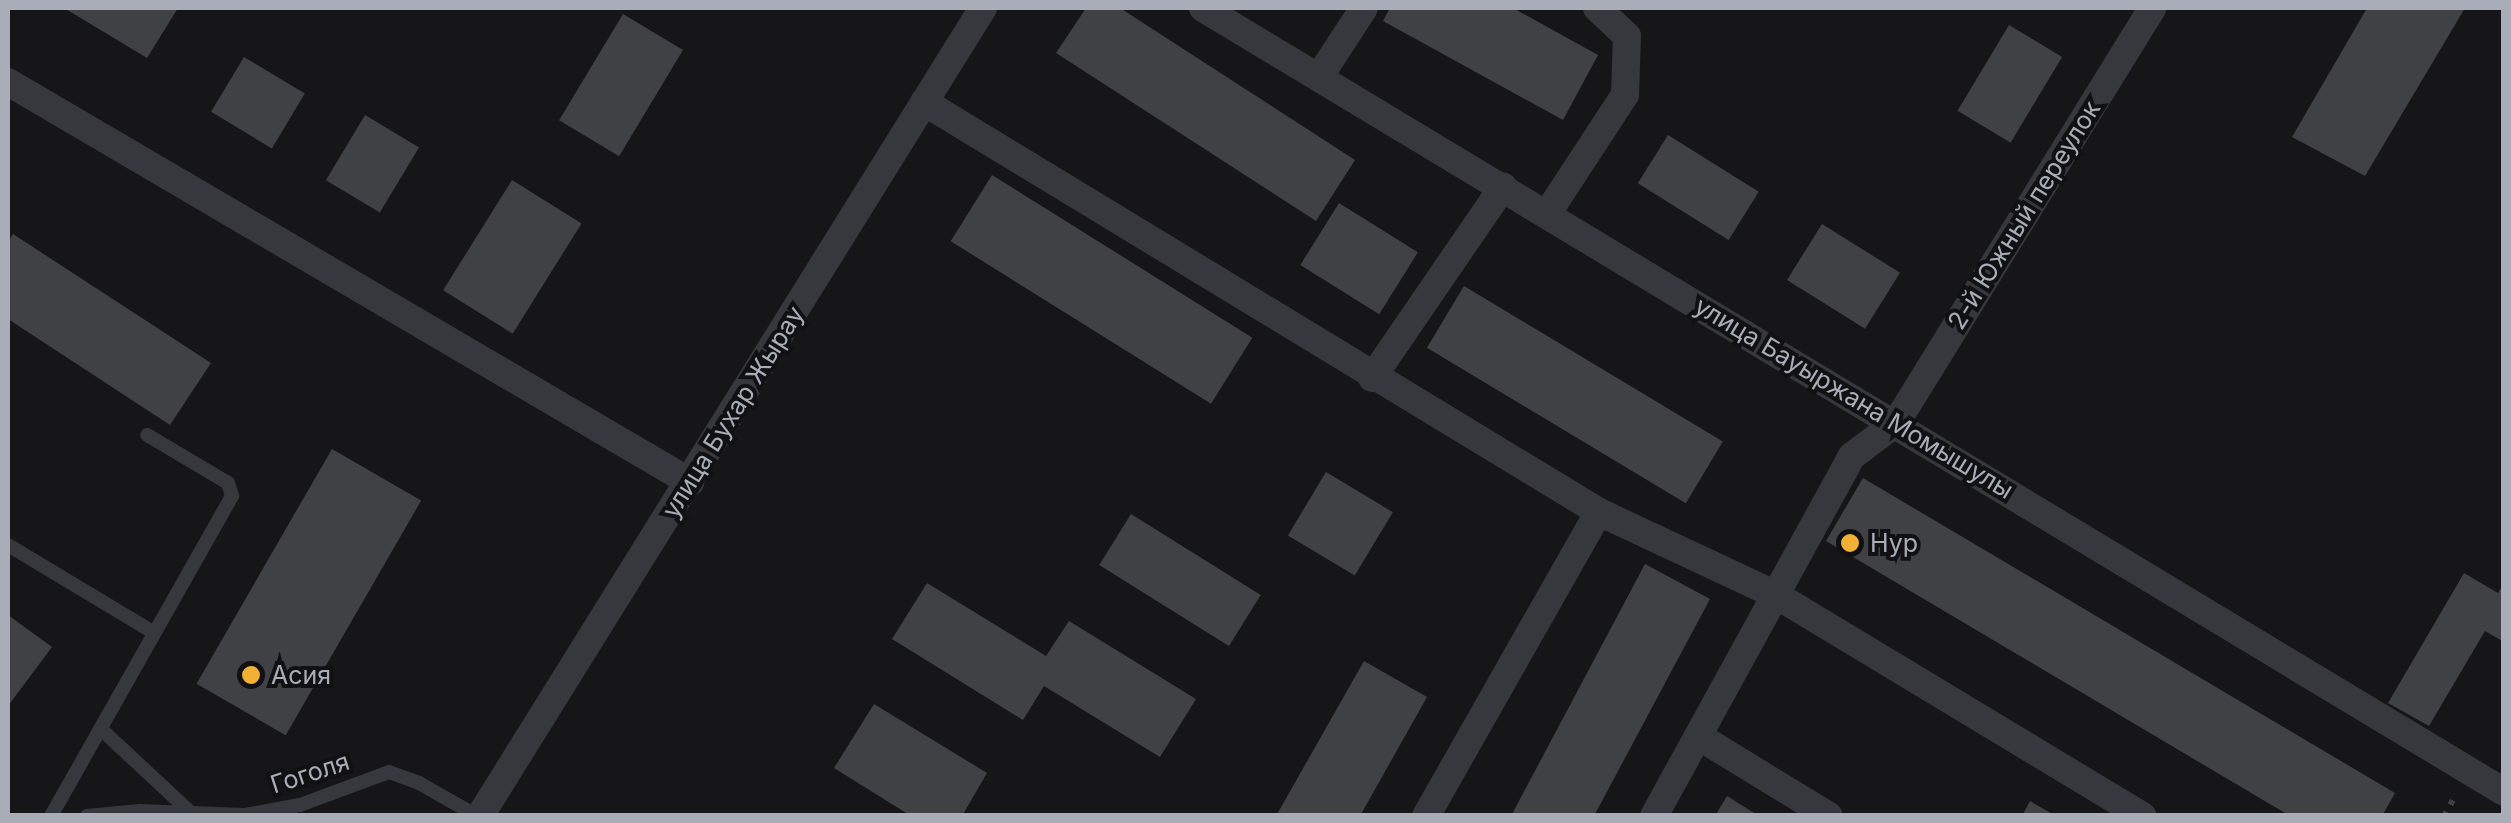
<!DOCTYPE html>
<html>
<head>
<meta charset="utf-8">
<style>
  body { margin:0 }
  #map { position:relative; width:2511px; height:823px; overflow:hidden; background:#161618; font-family:Inter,sans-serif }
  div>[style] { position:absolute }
  .building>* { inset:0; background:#404145; transform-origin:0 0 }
  .path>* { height:6px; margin-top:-3px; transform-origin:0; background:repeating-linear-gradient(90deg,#3d3f44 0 5px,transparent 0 13px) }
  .service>* { height:14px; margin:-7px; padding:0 7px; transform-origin:7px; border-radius:7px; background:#37383d }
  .minor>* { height:28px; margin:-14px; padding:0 14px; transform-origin:14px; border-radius:14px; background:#37383d }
  .dots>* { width:28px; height:28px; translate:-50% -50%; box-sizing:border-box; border:5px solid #111113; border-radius:50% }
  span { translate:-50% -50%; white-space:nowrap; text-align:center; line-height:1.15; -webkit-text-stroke:8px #111113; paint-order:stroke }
  .street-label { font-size:25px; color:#a8adb8 }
  .poi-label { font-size:25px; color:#a8adb8 }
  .left { translate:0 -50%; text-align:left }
  .frame { position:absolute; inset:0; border:10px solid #a8adb8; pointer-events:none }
</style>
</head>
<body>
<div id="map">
  <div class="building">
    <i style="clip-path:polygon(64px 8px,178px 8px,147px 58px)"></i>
    <i style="clip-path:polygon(1086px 8px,1120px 8px,1355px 160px,1316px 221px,1056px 53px)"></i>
    <i style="clip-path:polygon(1390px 8px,1513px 8px,1598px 55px,1563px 120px,1383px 21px)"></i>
    <i style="clip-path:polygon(2367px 8px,2465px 8px,2365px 176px,2292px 137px)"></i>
    <i style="left:623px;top:14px;width:70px;height:124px;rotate:31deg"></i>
    <i style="left:2009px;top:25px;width:62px;height:100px;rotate:31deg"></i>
    <i style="left:244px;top:57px;width:71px;height:64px;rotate:31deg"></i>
    <i style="left:365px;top:115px;width:63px;height:76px;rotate:31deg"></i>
    <i style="left:1668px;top:135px;width:107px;height:57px;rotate:32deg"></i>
    <i style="left:992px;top:175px;width:307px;height:78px;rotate:32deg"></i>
    <i style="left:512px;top:180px;width:82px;height:130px;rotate:32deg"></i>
    <i style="left:1339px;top:203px;width:93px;height:73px;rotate:32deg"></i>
    <i style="left:1822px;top:224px;width:92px;height:66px;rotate:32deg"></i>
    <i style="clip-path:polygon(13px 234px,211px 363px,170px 425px,8px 319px,8px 242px)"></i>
    <i style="left:1464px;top:286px;width:302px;height:72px;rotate:31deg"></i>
    <i style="left:332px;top:449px;width:103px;height:271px;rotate:30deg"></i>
    <i style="left:1326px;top:472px;width:78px;height:74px;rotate:31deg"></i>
    <i style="clip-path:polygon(1863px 478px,2395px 793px,2382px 816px,2290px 816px,1826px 541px)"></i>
    <i style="left:1131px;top:514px;width:153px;height:60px;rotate:32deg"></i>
    <i style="clip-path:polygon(1645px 564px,1710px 599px,1594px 816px,1511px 816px)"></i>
    <i style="clip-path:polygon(2464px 573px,2498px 593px,2504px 583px,2504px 642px,2485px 631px,2429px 726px,2388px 703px)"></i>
    <i style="clip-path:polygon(927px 583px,1046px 656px,1069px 621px,1196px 699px,1160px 757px,1044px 686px,1023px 720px,892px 639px)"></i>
    <i style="clip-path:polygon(8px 615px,52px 647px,8px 706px)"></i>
    <i style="clip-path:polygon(1364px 661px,1427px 697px,1360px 816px,1276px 816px)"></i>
    <i style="clip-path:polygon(874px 704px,987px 773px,962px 816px,911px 816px,834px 768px)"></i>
    <i style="clip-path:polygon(1727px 796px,1759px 816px,1715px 816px)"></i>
    <i style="clip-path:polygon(2030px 801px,2056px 816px,2022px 816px)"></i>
  </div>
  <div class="path">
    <i style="left:2444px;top:816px;width:21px;rotate:-61deg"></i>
  </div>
  <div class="service">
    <i style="left:8px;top:545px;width:169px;rotate:31deg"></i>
    <i style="left:101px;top:729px;width:120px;rotate:43deg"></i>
    <i style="left:51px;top:816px;width:368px;rotate:-60.5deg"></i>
    <i style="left:232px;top:496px;width:14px;rotate:-107deg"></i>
    <i style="left:228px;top:483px;width:94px;rotate:-149.3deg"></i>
    <i style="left:87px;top:816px;width:53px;rotate:-5.4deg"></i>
    <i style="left:140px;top:811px;width:105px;rotate:2.2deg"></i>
    <i style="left:245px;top:815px;width:56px;rotate:-10.3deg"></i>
    <i style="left:300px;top:805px;width:95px;rotate:-20.3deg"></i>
    <i style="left:389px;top:772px;width:32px;rotate:20deg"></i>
    <i style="left:419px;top:783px;width:67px;rotate:29.6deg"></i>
  </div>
  <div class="minor">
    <i style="left:1203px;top:8px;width:1519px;rotate:31.07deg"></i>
    <i style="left:1319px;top:77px;width:82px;rotate:-56.9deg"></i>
    <i style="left:8px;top:82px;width:791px;rotate:30.39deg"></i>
    <i style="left:924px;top:102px;width:790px;rotate:31.27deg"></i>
    <i style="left:1599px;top:512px;width:195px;rotate:25.1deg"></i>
    <i style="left:1776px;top:595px;width:428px;rotate:31.1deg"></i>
    <i style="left:1547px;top:214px;width:142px;rotate:-56.8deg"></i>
    <i style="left:1625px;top:95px;width:59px;rotate:-88.1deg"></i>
    <i style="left:1627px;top:36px;width:41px;rotate:-137deg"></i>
    <i style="left:1372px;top:378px;width:232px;rotate:-55.6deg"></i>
    <i style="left:1698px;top:736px;width:153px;rotate:31.4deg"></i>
    <i style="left:480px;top:816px;width:952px;rotate:-58.1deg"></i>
    <i style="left:1426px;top:816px;width:350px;rotate:-60.4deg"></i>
    <i style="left:1654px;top:816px;width:411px;rotate:-61.2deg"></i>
    <i style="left:1852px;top:456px;width:55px;rotate:-36.9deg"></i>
    <i style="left:1896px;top:423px;width:488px;rotate:-58.3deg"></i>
  </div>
  <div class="dots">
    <i style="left:1850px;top:543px;background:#f2b134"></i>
    <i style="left:251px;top:675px;background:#f2b134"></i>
  </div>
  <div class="street-label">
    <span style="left:2024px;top:215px;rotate:-58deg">2-й Южный переулок</span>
    <span style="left:1854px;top:398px;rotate:31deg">улица Бауыржана Момышулы</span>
    <span style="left:733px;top:412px;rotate:-58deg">улица Бухар Жырау</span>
    <span style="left:310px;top:773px;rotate:-18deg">Гоголя</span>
  </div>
  <div class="poi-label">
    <span class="left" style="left:1870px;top:543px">Нур</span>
    <span class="left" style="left:271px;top:675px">Асия</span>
  </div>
  <div class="frame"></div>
</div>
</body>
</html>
